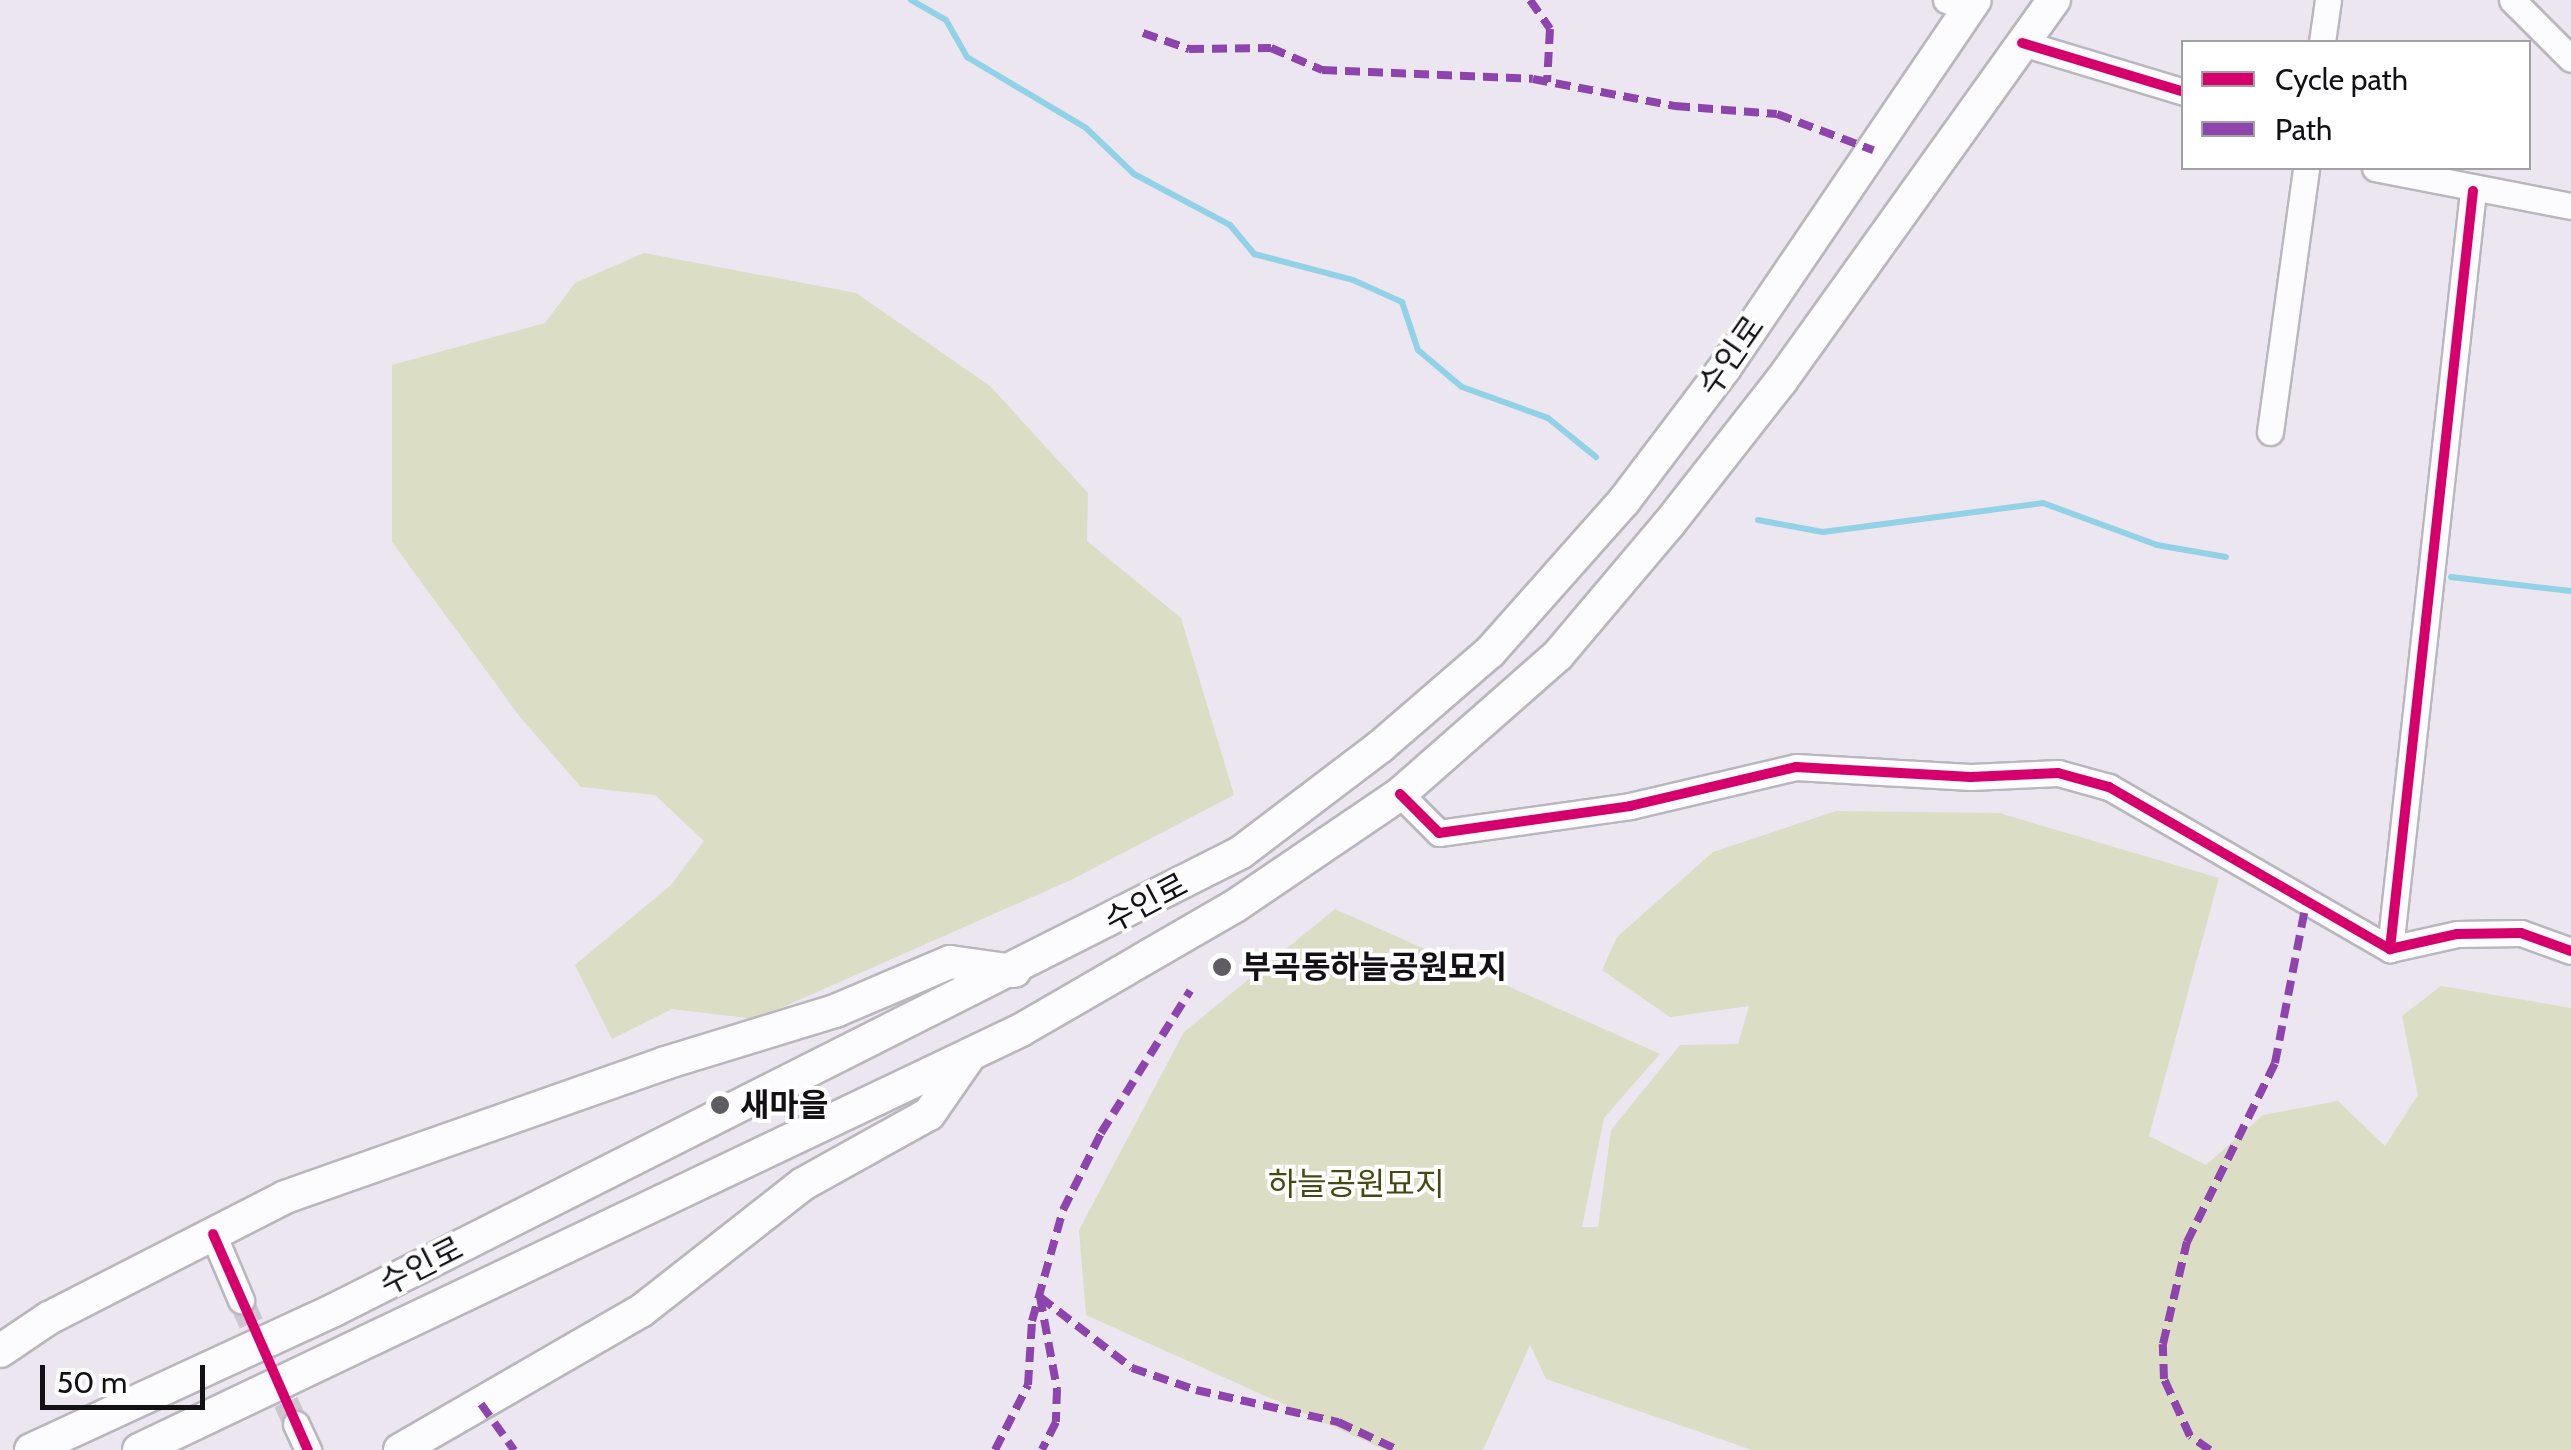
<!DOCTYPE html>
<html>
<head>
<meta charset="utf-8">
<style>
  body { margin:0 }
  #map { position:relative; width:2571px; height:1450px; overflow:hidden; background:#ebe6f0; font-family:Cabin,"Noto Sans KR",sans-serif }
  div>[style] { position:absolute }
  .green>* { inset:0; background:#dcddc5 }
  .stream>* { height:6px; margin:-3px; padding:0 3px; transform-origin:3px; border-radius:3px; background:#91d2e6 }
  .minor-tunnel>* { height:25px; margin-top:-12.5px; transform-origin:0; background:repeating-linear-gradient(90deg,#cbc6cf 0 25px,transparent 0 37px) }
  .roads { filter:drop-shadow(2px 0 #bab6bd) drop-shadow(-2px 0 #bab6bd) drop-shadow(0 2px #bab6bd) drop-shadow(0 -2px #bab6bd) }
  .minor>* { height:25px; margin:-12.5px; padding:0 12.5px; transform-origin:12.5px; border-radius:12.5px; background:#fcfbfd }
  .major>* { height:32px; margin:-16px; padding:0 16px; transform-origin:16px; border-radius:16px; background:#fcfbfd }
  .quiet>* { height:8px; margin-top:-4px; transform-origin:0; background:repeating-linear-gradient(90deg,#8e44ad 0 15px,transparent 0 23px) }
  .cycleway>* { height:10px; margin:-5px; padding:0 5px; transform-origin:5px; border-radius:5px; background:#d6006c }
  .dots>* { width:28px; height:28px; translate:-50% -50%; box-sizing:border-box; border:5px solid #fff; border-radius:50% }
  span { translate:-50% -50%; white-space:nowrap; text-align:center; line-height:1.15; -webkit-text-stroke:8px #fff; paint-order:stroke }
  .street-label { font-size:32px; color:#131116 }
  .poi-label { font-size:32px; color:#131116; font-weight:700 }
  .left { translate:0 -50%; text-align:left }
  .park-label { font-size:32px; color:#464910 }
  .legend { position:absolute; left:2181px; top:40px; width:350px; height:130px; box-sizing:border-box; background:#fff; border:2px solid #a1a0a2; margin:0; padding:12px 18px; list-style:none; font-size:30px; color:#131116 }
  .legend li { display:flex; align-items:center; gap:20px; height:50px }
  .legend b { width:50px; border:2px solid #a1a0a2 }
  .scale { position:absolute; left:40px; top:1365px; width:165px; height:45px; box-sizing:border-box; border:5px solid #131116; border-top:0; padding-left:12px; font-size:30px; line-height:35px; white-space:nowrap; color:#131116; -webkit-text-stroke:8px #fff; paint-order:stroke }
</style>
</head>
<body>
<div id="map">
  <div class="green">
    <i style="clip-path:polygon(644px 253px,856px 293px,990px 386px,1088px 493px,1087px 541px,1181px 618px,1234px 795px,1073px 879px,756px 1019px,672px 1009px,612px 1039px,575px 965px,671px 885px,704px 841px,655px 795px,581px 787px,520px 717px,392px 542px,392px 365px,545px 323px,575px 283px)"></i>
    <i style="clip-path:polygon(1836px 811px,1999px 813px,2219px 878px,2149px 1136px,2206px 1165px,2263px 1115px,2338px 1101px,2385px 1146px,2418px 1095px,2402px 1016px,2441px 986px,2571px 1008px,2571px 1450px,1752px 1450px,1546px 1379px,1530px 1345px,1483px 1450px,1385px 1450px,1086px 1315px,1079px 1230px,1184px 1032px,1335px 909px,1660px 1054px,1604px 1118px,1582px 1227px,1598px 1227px,1611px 1130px,1680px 1045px,1738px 1044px,1749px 1006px,1670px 1017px,1602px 970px,1617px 937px,1713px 852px)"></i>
  </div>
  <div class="stream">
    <i style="left:911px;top:0;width:40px;rotate:29.7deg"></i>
    <i style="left:946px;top:20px;width:43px;rotate:60.4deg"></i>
    <i style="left:967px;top:57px;width:139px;rotate:30.8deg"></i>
    <i style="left:1086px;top:128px;width:66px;rotate:43.8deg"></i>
    <i style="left:1134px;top:174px;width:109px;rotate:28deg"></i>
    <i style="left:1230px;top:225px;width:38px;rotate:50deg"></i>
    <i style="left:1254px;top:254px;width:102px;rotate:14.7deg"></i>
    <i style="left:1353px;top:280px;width:54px;rotate:24.2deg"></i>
    <i style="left:1402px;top:302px;width:51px;rotate:71.6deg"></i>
    <i style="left:1418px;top:350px;width:57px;rotate:40.1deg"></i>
    <i style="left:1462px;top:387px;width:91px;rotate:19.8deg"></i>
    <i style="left:1548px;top:418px;width:62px;rotate:39.1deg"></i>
    <i style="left:1758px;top:520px;width:66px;rotate:10.5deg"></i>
    <i style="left:1823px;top:532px;width:222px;rotate:-7.5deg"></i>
    <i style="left:2043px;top:503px;width:121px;rotate:20.2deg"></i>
    <i style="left:2157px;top:545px;width:70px;rotate:9.9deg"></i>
    <i style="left:2451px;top:577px;width:121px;rotate:6.7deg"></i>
  </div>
  <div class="minor-tunnel">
    <i style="left:241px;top:1300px;width:136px;rotate:66.1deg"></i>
  </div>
  <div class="roads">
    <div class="minor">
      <i style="left:1946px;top:0;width:24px;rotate:19deg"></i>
      <i style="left:2512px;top:0;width:83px;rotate:45deg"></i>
      <i style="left:2322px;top:42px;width:42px;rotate:-81.9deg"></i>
      <i style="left:2022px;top:43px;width:169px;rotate:16.8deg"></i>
      <i style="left:2375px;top:168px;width:200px;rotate:11deg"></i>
      <i style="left:2473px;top:191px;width:763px;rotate:96.25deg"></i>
      <i style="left:2390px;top:949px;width:69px;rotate:-12.6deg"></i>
      <i style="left:2457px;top:934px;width:64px;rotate:-0.9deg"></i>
      <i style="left:2521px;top:933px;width:53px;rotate:19.8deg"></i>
      <i style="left:2270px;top:432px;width:266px;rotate:-82.2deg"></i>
      <i style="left:1400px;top:794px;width:55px;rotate:45deg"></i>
      <i style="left:1439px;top:833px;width:193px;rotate:-8deg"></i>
      <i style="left:1630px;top:806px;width:171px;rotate:-13.2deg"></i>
      <i style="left:1796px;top:767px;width:175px;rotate:3.3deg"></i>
      <i style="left:1971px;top:777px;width:87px;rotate:-2.6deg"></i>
      <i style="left:2058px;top:773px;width:53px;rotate:15.4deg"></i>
      <i style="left:2109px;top:787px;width:324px;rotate:30deg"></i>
      <i style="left:213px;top:1234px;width:72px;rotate:67deg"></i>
      <i style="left:296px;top:1424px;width:29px;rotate:65deg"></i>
    </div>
    <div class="major">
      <i style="left:0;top:1351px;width:59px;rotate:-34deg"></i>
      <i style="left:49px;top:1318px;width:265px;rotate:-27.1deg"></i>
      <i style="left:285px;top:1197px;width:403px;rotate:-19.4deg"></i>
      <i style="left:665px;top:1063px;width:178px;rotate:-17deg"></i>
      <i style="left:835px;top:1011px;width:125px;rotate:-23.1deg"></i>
      <i style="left:950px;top:962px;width:65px;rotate:8deg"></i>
      <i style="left:31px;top:1450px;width:334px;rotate:-24.8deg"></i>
      <i style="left:334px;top:1310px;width:1015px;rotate:-26.77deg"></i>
      <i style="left:1240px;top:853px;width:177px;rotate:-37.2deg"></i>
      <i style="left:1381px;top:746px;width:144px;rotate:-40.8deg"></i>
      <i style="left:1490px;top:652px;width:202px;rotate:-48.4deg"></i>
      <i style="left:1624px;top:501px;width:166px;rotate:-52.9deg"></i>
      <i style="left:1724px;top:369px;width:446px;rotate:-55.8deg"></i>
      <i style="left:139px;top:1450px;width:977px;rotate:-25.46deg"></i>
      <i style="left:1021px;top:1030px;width:247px;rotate:-30.1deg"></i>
      <i style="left:1235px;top:906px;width:199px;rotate:-34.2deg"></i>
      <i style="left:1400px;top:794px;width:210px;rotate:-41.3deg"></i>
      <i style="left:1558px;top:655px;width:170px;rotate:-49.8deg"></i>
      <i style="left:1668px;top:525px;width:183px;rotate:-51.9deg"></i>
      <i style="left:1781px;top:381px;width:469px;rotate:-54.4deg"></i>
      <i style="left:400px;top:1450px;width:278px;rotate:-30deg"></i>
      <i style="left:641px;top:1311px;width:206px;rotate:-38.1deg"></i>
      <i style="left:803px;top:1184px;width:144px;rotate:-29.1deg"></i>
      <i style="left:929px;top:1114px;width:72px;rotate:-55.2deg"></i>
    </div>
  </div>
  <div class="quiet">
    <i style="left:1530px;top:0;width:35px;rotate:55deg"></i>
    <i style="left:1550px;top:29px;width:53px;rotate:93.2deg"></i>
    <i style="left:1143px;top:33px;width:49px;rotate:19.2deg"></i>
    <i style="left:1189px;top:49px;width:82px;rotate:-0.7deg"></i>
    <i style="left:1271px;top:48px;width:56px;rotate:23.3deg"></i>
    <i style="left:1322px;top:70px;width:211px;rotate:2.4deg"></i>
    <i style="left:1533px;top:79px;width:145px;rotate:10.8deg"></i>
    <i style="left:1675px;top:106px;width:102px;rotate:4.5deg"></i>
    <i style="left:1777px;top:114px;width:103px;rotate:20.6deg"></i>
    <i style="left:1040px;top:1297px;width:116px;rotate:37.7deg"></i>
    <i style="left:1132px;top:1368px;width:68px;rotate:19deg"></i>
    <i style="left:1196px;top:1390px;width:146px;rotate:12.7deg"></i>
    <i style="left:1338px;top:1422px;width:66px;rotate:25deg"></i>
    <i style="left:1040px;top:1297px;width:94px;rotate:79.5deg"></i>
    <i style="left:1057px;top:1389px;width:33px;rotate:92deg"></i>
    <i style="left:1056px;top:1422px;width:31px;rotate:117deg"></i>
    <i style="left:481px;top:1404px;width:57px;rotate:54.3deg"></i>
    <i style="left:995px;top:1450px;width:73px;rotate:-63.1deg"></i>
    <i style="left:1028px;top:1385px;width:64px;rotate:-86.4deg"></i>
    <i style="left:1032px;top:1321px;width:115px;rotate:-74.4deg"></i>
    <i style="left:1063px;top:1210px;width:86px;rotate:-63.7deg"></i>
    <i style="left:1101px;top:1133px;width:168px;rotate:-57.9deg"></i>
    <i style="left:2210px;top:1450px;width:24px;rotate:-145deg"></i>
    <i style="left:2190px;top:1436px;width:63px;rotate:-114.5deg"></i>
    <i style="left:2164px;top:1379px;width:35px;rotate:-92deg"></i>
    <i style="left:2163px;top:1344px;width:105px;rotate:-76.8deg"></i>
    <i style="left:2187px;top:1242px;width:199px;rotate:-63.8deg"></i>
    <i style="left:2275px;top:1063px;width:163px;rotate:-79deg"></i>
  </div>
  <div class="cycleway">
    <i style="left:2022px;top:43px;width:169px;rotate:16.8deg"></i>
    <i style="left:2473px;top:191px;width:763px;rotate:96.25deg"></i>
    <i style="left:2390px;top:949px;width:69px;rotate:-12.6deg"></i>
    <i style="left:2457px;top:934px;width:64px;rotate:-0.9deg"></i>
    <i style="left:2521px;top:933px;width:53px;rotate:19.8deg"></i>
    <i style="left:1400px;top:794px;width:55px;rotate:45deg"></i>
    <i style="left:1439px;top:833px;width:193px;rotate:-8deg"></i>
    <i style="left:1630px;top:806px;width:171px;rotate:-13.2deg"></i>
    <i style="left:1796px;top:767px;width:175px;rotate:3.3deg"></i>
    <i style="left:1971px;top:777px;width:87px;rotate:-2.6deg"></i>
    <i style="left:2058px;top:773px;width:53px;rotate:15.4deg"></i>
    <i style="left:2109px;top:787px;width:324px;rotate:30deg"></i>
    <i style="left:213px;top:1234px;width:236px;rotate:66.3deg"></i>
  </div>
  <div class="dots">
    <i style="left:1222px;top:967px;background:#5f5c62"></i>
    <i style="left:720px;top:1105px;background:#5f5c62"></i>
  </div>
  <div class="street-label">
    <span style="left:1731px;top:356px;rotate:-55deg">수인로</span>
    <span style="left:1146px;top:903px;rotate:-28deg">수인로</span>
    <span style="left:421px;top:1266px;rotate:-27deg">수인로</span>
  </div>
  <div class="poi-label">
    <span class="left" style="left:1242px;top:967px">부곡동하늘공원묘지</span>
    <span class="left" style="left:740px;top:1105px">새마을</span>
  </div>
  <div class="park-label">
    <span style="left:1356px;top:1184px">하늘공원묘지</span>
  </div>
  <ul class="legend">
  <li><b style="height:12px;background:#d6006c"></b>Cycle path</li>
  <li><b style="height:12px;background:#8e44ad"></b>Path</li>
  </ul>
  <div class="scale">50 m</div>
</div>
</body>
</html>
